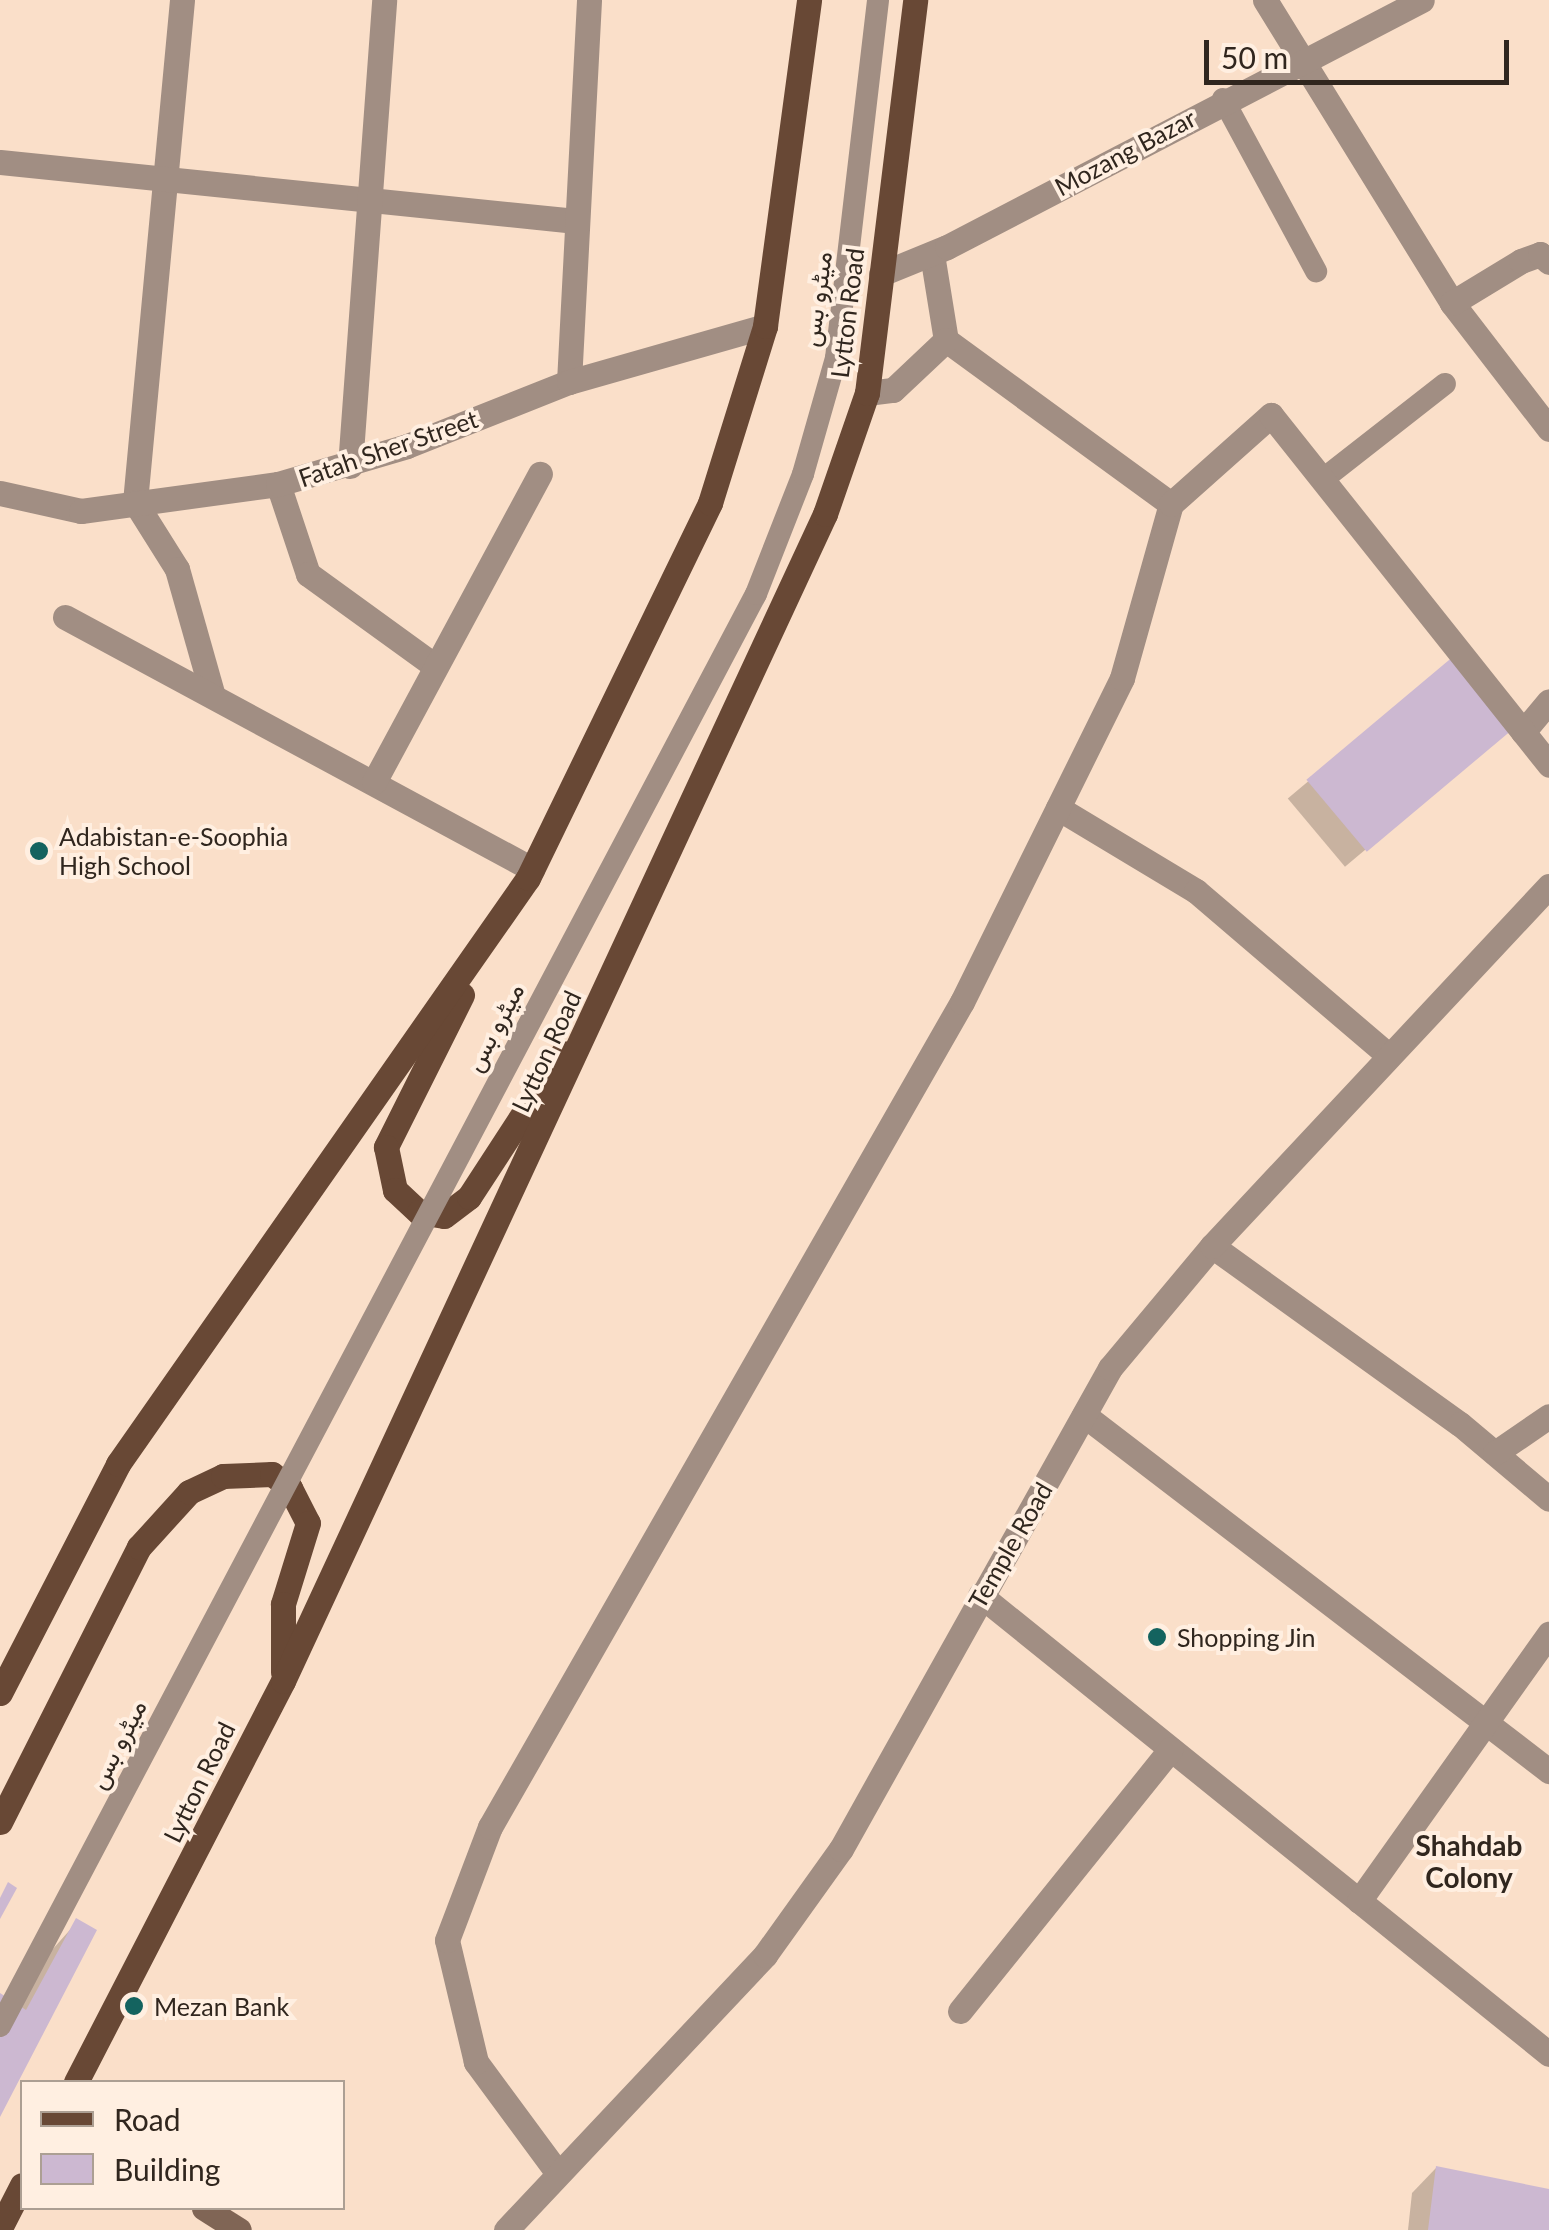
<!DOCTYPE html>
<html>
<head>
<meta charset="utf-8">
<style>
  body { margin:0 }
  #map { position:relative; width:1549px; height:2230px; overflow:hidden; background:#fadfc9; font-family:Lato,Vazirmatn,sans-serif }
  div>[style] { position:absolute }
  .shadow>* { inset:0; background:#0003; transform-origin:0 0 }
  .building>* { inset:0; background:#ccb8d1; transform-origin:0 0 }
  .service>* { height:22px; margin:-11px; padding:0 11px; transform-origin:11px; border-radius:11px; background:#a18e83 }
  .minor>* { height:25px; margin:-12.5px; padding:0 12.5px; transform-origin:12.5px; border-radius:12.5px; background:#a18e83 }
  .tertiary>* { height:25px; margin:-12.5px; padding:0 12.5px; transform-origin:12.5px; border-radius:12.5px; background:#a18e83 }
  .secondary>* { height:25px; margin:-12.5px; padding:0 12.5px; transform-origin:12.5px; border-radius:12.5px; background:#806555 }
  .primary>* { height:25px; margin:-12.5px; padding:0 12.5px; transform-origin:12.5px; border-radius:12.5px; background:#684835 }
  .service-bridge>* { height:22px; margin:-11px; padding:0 11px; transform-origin:11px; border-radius:11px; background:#a18e83 }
  .dots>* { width:28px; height:28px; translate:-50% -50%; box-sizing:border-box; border:5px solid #ffefe1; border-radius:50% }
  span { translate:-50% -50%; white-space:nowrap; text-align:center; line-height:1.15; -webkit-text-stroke:8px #ffefe1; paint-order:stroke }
  .street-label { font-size:25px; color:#30261e }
  .poi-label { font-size:25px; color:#30261e }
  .left { translate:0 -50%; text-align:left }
  .neighbourhood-label { font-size:28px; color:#30261e; font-weight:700 }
  .legend { position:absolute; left:20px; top:2080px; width:325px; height:130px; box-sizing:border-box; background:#ffefe1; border:2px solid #ac9f93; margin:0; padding:12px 18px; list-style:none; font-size:30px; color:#30261e }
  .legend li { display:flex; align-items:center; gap:20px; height:50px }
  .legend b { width:50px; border:2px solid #ac9f93 }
  .scale { position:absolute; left:1204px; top:40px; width:305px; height:45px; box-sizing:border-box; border:5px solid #30261e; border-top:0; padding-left:12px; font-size:30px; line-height:35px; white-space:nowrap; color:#30261e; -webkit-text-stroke:8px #ffefe1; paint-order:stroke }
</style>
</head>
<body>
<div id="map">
  <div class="shadow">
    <i style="left:1454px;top:659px;width:89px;height:217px;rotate:50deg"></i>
    <i style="clip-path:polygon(77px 1922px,0 2111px,0 1995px,9px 1998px)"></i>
    <i style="clip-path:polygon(1436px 2168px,1549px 2191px,1549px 2230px,1408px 2230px,1412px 2193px)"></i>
  </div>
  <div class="building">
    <i style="left:1455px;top:655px;width:94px;height:194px;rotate:50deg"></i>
    <i style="clip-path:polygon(8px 1882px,17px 1888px,0 1919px,0 1898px)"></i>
    <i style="clip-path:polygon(76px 1918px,97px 1930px,0 2117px,0 1993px,26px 2010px)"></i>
    <i style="clip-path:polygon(1436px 2166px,1549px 2189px,1549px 2230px,1428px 2230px)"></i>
  </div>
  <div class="service">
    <i style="left:1223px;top:99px;width:196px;rotate:61.6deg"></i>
    <i style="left:1322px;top:480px;width:156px;rotate:-38deg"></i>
  </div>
  <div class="minor">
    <i style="left:182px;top:0;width:504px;rotate:95.35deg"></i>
    <i style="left:135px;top:502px;width:79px;rotate:57.9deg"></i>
    <i style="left:177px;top:569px;width:132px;rotate:74.2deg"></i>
    <i style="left:1265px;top:0;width:356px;rotate:58.3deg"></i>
    <i style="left:1452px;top:303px;width:159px;rotate:52.4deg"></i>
    <i style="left:0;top:162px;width:579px;rotate:5.85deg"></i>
    <i style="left:932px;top:254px;width:87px;rotate:80.8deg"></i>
    <i style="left:946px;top:340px;width:278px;rotate:36.1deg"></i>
    <i style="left:881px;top:274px;width:71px;rotate:-22.2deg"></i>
    <i style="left:947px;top:247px;width:535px;rotate:-27.47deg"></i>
    <i style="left:1452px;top:303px;width:81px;rotate:-31.3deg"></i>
    <i style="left:1521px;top:261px;width:20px;rotate:-20deg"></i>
    <i style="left:1540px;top:254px;width:12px;rotate:42deg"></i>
    <i style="left:569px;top:382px;width:383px;rotate:-87deg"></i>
    <i style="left:867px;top:393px;width:26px;rotate:-7deg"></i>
    <i style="left:893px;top:390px;width:73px;rotate:-43.3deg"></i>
    <i style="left:350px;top:466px;width:467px;rotate:-85.8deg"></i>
    <i style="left:278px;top:484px;width:95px;rotate:71.6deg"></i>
    <i style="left:308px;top:574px;width:157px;rotate:35.9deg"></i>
    <i style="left:65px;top:617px;width:531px;rotate:28.35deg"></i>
    <i style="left:1523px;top:732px;width:40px;rotate:-50deg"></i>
    <i style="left:374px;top:782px;width:350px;rotate:-61.7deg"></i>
    <i style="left:1058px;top:808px;width:161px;rotate:31deg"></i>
    <i style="left:1196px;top:891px;width:253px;rotate:40.5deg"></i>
    <i style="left:1212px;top:1246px;width:305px;rotate:35.7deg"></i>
    <i style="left:1460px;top:1424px;width:116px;rotate:40.1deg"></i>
    <i style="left:1084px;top:1415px;width:586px;rotate:37.44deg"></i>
    <i style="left:1495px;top:1453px;width:65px;rotate:-34.4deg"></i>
    <i style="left:980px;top:1595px;width:731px;rotate:38.89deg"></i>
    <i style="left:1359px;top:1901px;width:328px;rotate:-54.6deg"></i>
    <i style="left:960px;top:2011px;width:336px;rotate:-51.2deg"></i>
    <i style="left:557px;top:2172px;width:137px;rotate:-126.4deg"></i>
    <i style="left:476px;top:2062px;width:125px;rotate:-103.4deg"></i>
    <i style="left:447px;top:1940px;width:121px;rotate:-69.2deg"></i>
    <i style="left:490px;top:1827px;width:950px;rotate:-60.23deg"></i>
    <i style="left:962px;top:1002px;width:361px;rotate:-63.7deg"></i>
    <i style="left:1122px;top:678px;width:181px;rotate:-74.3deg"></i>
    <i style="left:1171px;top:504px;width:134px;rotate:-41.7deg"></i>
    <i style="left:1271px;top:415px;width:447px;rotate:51.5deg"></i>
  </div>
  <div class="tertiary">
    <i style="left:0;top:493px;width:83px;rotate:12.5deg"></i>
    <i style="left:81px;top:511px;width:199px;rotate:-7.8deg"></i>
    <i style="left:278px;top:484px;width:134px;rotate:-16.4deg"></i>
    <i style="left:407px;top:446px;width:174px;rotate:-21.6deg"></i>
    <i style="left:569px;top:382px;width:204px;rotate:-15.9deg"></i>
    <i style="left:506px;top:2230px;width:378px;rotate:-46.7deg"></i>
    <i style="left:765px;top:1955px;width:130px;rotate:-54.4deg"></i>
    <i style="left:841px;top:1849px;width:551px;rotate:-60.78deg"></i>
    <i style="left:1110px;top:1368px;width:159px;rotate:-50.1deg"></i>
    <i style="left:1212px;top:1246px;width:493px;rotate:-46.9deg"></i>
  </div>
  <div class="secondary">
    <i style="left:204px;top:2208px;width:41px;rotate:32.2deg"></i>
  </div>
  <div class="primary">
    <i style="left:462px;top:995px;width:170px;rotate:116.6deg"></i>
    <i style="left:386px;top:1147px;width:44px;rotate:78.2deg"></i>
    <i style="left:395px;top:1190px;width:33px;rotate:43deg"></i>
    <i style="left:419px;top:1212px;width:25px;rotate:9deg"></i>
    <i style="left:444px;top:1216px;width:31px;rotate:-37deg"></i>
    <i style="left:469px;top:1197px;width:172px;rotate:-56.9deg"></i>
    <i style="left:0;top:1693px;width:258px;rotate:-62.7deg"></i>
    <i style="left:118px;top:1464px;width:715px;rotate:-55.02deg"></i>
    <i style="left:528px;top:878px;width:417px;rotate:-64.1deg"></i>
    <i style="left:710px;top:503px;width:185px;rotate:-72.7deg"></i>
    <i style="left:765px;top:326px;width:329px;rotate:-82.3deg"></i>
    <i style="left:0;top:1822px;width:308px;rotate:-63.2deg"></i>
    <i style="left:139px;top:1547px;width:74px;rotate:-47.7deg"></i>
    <i style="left:189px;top:1492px;width:38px;rotate:-25deg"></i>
    <i style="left:223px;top:1476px;width:49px;rotate:-2.3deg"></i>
    <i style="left:272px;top:1474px;width:23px;rotate:38deg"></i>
    <i style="left:290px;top:1488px;width:39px;rotate:63deg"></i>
    <i style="left:308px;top:1523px;width:85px;rotate:107.2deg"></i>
    <i style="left:283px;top:1604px;width:68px;rotate:90deg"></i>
    <i style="left:76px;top:2082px;width:451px;rotate:-62.7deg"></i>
    <i style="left:283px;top:1681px;width:1287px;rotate:-65.09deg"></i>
    <i style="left:825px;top:514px;width:128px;rotate:-70.9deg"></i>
    <i style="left:867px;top:393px;width:396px;rotate:-83deg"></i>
    <i style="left:0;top:2228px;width:48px;rotate:-62.9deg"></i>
  </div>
  <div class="service-bridge">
    <i style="left:0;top:2026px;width:1619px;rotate:-62.17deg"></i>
    <i style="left:756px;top:594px;width:129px;rotate:-68.6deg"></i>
    <i style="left:803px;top:474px;width:121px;rotate:-74.1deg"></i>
    <i style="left:836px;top:358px;width:360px;rotate:-83.3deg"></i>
  </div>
  <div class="dots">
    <i style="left:39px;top:851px;background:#14635f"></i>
    <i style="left:1157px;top:1637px;background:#14635f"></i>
    <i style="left:134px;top:2006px;background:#14635f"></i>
  </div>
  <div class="street-label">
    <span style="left:1125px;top:152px;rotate:-28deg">Mozang Bazar</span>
    <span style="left:816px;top:299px;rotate:-82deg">میٹرو بس</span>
    <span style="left:847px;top:313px;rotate:-83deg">Lytton Road</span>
    <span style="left:388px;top:448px;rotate:-19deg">Fatah Sher Street</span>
    <span style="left:494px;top:1027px;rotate:-62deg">میٹرو بس</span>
    <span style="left:546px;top:1051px;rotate:-65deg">Lytton Road</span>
    <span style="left:1010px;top:1545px;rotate:-60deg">Temple Road</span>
    <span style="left:117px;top:1744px;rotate:-63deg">میٹرو بس</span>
    <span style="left:199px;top:1782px;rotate:-64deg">Lytton Road</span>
  </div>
  <div class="poi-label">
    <span class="left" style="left:59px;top:851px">Adabistan-e-Soophia<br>High School</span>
    <span class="left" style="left:1177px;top:1637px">Shopping Jin</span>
    <span class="left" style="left:154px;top:2006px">Mezan Bank</span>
  </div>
  <div class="neighbourhood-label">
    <span style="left:1469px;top:1861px">Shahdab<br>Colony</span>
  </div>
  <ul class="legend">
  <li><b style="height:12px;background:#684835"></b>Road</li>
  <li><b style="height:28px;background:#ccb8d1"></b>Building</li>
  </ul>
  <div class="scale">50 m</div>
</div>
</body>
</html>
